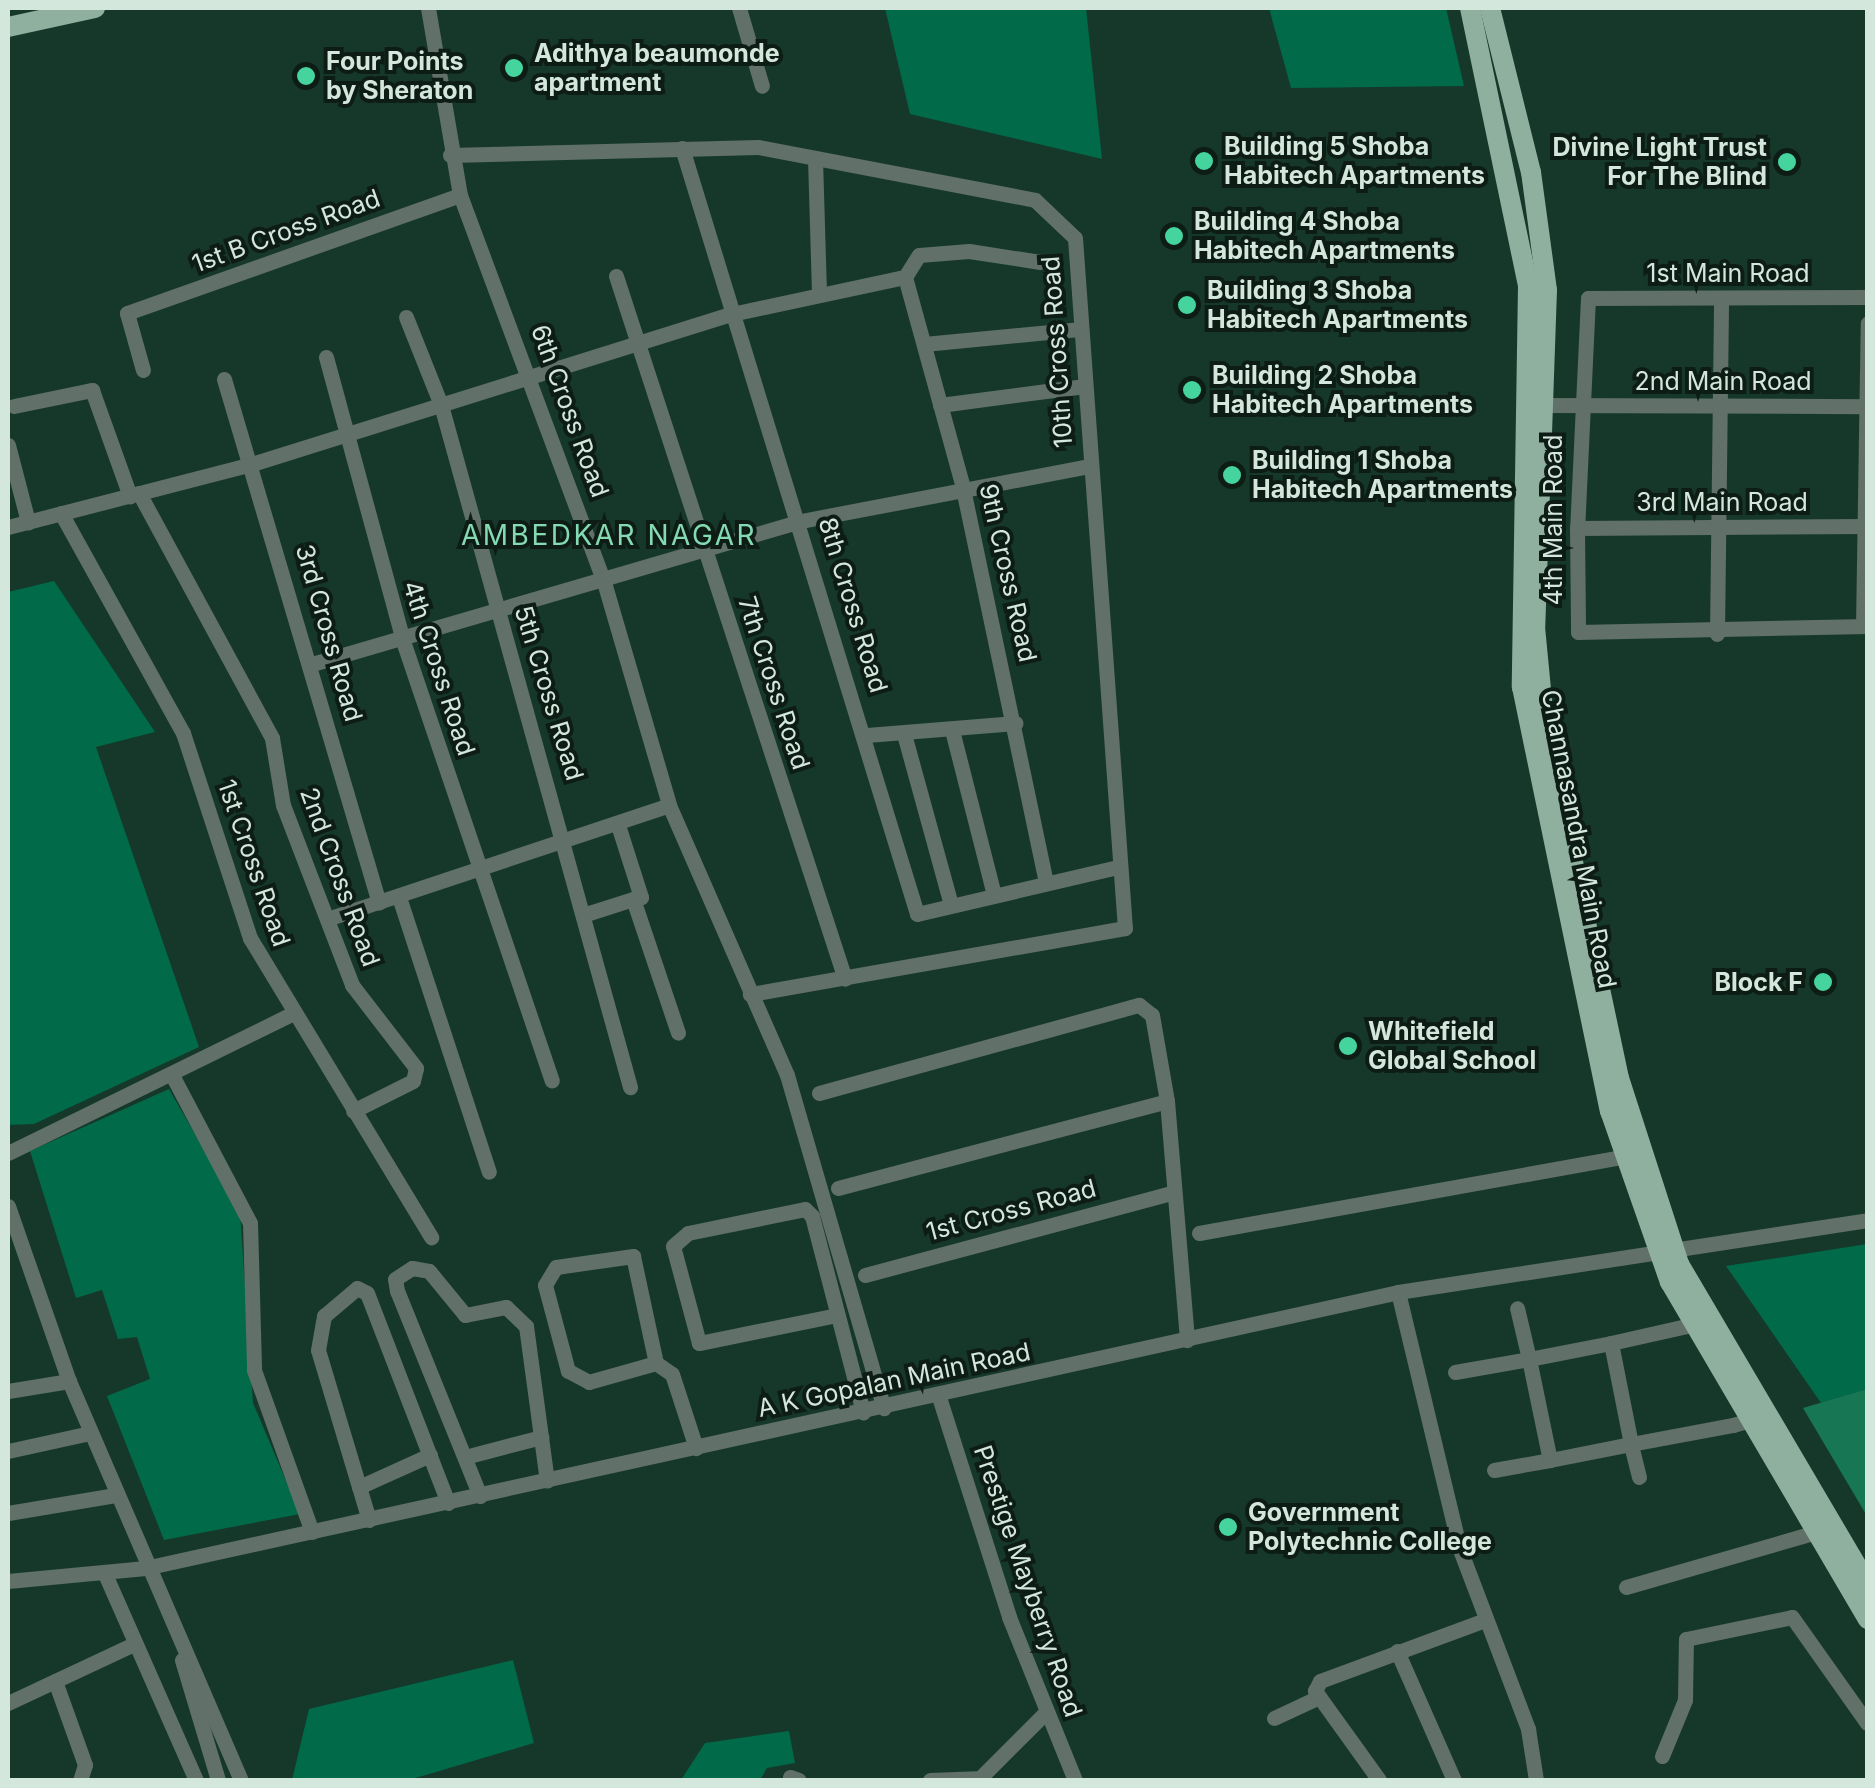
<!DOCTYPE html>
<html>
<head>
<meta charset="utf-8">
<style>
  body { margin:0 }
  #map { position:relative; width:1875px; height:1788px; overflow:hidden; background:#16382a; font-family:Inter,sans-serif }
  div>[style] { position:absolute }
  .green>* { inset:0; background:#006a49 }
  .forest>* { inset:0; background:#177755 }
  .minor>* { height:15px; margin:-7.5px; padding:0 7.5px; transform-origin:7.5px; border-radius:7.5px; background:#617068 }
  .major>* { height:20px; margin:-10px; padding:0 10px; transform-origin:10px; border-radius:10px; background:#8faf9f }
  .dots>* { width:28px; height:28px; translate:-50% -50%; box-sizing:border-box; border:5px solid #0e1c16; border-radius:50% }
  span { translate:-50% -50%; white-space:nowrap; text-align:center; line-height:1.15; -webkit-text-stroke:8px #0e1c16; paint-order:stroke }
  .poi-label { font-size:25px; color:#d4e7dd; font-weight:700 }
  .left { translate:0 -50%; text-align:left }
  .right { translate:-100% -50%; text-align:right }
  .street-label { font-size:25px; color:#d4e7dd }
  .neighbourhood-label { font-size:28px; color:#84dab3; letter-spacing:2.5px }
  .frame { position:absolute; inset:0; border:10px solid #d4e7dd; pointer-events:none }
</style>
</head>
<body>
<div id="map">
  <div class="green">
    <i style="clip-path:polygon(885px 8px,1086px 8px,1102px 159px,910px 114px)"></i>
    <i style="clip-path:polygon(1269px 8px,1446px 8px,1464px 86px,1291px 88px)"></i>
    <i style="clip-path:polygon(54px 581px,155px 732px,96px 747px,199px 1047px,34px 1124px,8px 1125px,8px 592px)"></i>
    <i style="clip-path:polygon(169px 1089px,240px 1212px,253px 1403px,300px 1514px,164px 1540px,107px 1396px,150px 1379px,137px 1337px,118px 1339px,102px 1290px,76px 1298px,30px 1151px)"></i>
    <i style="clip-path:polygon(1867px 1244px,1867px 1389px,1821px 1403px,1726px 1266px)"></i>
    <i style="clip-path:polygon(513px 1660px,534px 1743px,409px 1780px,292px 1780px,309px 1709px)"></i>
    <i style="clip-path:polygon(789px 1731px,795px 1763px,767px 1768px,760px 1780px,681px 1780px,705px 1743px)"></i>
  </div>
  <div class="forest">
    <i style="clip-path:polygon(1867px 1389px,1868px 1389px,1867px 1516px,1803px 1408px)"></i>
  </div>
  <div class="minor">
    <i style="left:428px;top:8px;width:190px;rotate:80.3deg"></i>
    <i style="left:460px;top:195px;width:413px;rotate:69.6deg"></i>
    <i style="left:604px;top:582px;width:232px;rotate:73.7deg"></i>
    <i style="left:669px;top:805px;width:295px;rotate:66.4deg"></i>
    <i style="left:787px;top:1075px;width:347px;rotate:73.8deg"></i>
    <i style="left:739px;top:8px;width:81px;rotate:73.6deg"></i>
    <i style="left:682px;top:148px;width:801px;rotate:72.94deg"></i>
    <i style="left:917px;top:914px;width:205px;rotate:-13.2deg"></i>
    <i style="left:450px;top:155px;width:308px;rotate:-1.5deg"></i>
    <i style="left:758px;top:147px;width:282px;rotate:10.8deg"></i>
    <i style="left:1035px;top:200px;width:55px;rotate:43.5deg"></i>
    <i style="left:1075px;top:238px;width:692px;rotate:85.86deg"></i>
    <i style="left:1125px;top:928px;width:381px;rotate:170deg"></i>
    <i style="left:815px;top:158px;width:135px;rotate:88.3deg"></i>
    <i style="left:616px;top:276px;width:739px;rotate:71.96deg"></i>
    <i style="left:905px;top:277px;width:215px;rotate:74.6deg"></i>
    <i style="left:962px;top:484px;width:408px;rotate:78.1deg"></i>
    <i style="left:1868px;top:297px;width:280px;rotate:179.8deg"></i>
    <i style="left:1588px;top:298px;width:230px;rotate:92.7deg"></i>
    <i style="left:1577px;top:528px;width:104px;rotate:89.4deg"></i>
    <i style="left:1578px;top:632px;width:290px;rotate:-1.2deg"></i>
    <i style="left:406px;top:317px;width:95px;rotate:68.3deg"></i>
    <i style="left:441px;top:405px;width:708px;rotate:74.51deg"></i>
    <i style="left:924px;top:344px;width:158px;rotate:-5.5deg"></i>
    <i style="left:326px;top:357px;width:294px;rotate:74.8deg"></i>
    <i style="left:403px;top:641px;width:464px;rotate:71.3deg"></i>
    <i style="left:143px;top:370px;width:59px;rotate:-105.7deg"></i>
    <i style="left:127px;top:313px;width:353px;rotate:-19.5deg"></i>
    <i style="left:224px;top:379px;width:546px;rotate:73.52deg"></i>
    <i style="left:940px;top:405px;width:146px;rotate:-7.5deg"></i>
    <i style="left:1539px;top:405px;width:329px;rotate:0.2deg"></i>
    <i style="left:14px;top:406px;width:80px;rotate:-11.6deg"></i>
    <i style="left:92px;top:390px;width:113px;rotate:70.3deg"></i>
    <i style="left:8px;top:445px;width:80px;rotate:75.4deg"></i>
    <i style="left:139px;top:493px;width:279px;rotate:61.5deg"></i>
    <i style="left:272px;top:738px;width:68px;rotate:80.7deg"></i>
    <i style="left:283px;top:805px;width:193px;rotate:69deg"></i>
    <i style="left:352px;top:985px;width:105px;rotate:52.4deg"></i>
    <i style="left:416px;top:1068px;width:13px;rotate:103deg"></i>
    <i style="left:413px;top:1081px;width:67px;rotate:153.4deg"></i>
    <i style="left:61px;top:513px;width:252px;rotate:61deg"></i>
    <i style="left:183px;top:733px;width:216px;rotate:71.9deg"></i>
    <i style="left:250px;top:938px;width:350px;rotate:58.8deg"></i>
    <i style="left:8px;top:527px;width:255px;rotate:-14.5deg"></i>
    <i style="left:255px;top:463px;width:495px;rotate:-17.4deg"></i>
    <i style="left:727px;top:315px;width:182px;rotate:-12.1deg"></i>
    <i style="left:905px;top:277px;width:26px;rotate:-58deg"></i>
    <i style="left:919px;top:255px;width:50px;rotate:-4.6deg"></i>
    <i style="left:969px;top:251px;width:72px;rotate:8.8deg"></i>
    <i style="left:1577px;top:528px;width:291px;rotate:-0.4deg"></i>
    <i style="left:1863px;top:626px;width:303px;rotate:-89.1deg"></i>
    <i style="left:1717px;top:634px;width:336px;rotate:-89.3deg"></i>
    <i style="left:312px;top:664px;width:509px;rotate:-16.3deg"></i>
    <i style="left:801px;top:521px;width:294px;rotate:-10.8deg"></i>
    <i style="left:904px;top:734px;width:177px;rotate:74.6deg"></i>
    <i style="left:953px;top:734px;width:166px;rotate:75.7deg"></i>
    <i style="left:867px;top:735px;width:149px;rotate:-4.6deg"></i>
    <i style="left:618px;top:825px;width:76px;rotate:72.3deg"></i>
    <i style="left:641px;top:897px;width:8px;rotate:166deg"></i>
    <i style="left:399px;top:897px;width:289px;rotate:71.9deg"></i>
    <i style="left:586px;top:914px;width:49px;rotate:-17.7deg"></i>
    <i style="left:633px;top:899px;width:141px;rotate:71.4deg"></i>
    <i style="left:327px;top:919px;width:360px;rotate:-18.4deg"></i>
    <i style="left:172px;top:1075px;width:167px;rotate:62.2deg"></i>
    <i style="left:250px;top:1223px;width:147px;rotate:88.4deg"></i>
    <i style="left:254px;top:1370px;width:172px;rotate:70.3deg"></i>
    <i style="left:819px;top:1093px;width:332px;rotate:-15.4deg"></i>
    <i style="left:1139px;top:1005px;width:16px;rotate:38deg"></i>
    <i style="left:1152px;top:1015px;width:87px;rotate:80.1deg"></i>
    <i style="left:1167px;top:1101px;width:240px;rotate:85.2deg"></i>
    <i style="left:8px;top:1153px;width:314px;rotate:-26.1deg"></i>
    <i style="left:838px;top:1188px;width:340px;rotate:-14.8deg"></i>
    <i style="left:8px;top:1206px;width:185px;rotate:70.8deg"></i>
    <i style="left:69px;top:1381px;width:434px;rotate:66.7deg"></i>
    <i style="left:1199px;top:1233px;width:430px;rotate:-10.2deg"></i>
    <i style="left:865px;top:1275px;width:316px;rotate:-15deg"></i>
    <i style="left:1398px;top:1292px;width:262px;rotate:76.5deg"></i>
    <i style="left:1459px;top:1547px;width:195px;rotate:69.2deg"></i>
    <i style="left:1528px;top:1729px;width:52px;rotate:81.1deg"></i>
    <i style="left:837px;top:1315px;width:141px;rotate:168.5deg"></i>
    <i style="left:699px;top:1343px;width:100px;rotate:-105deg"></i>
    <i style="left:673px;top:1246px;width:20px;rotate:-41deg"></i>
    <i style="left:688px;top:1233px;width:119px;rotate:-11.6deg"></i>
    <i style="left:805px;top:1209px;width:10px;rotate:45deg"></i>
    <i style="left:812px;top:1216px;width:203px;rotate:75.4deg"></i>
    <i style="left:1611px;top:1343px;width:86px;rotate:-12.7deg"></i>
    <i style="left:656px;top:1363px;width:70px;rotate:164.2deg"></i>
    <i style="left:589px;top:1382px;width:24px;rotate:-152deg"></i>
    <i style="left:568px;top:1371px;width:89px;rotate:-105deg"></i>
    <i style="left:545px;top:1285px;width:21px;rotate:-59deg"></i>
    <i style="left:556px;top:1267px;width:78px;rotate:-8.1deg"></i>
    <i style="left:633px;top:1256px;width:109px;rotate:77.9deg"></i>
    <i style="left:656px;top:1363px;width:19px;rotate:35deg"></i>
    <i style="left:672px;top:1374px;width:78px;rotate:72deg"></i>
    <i style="left:1455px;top:1372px;width:75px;rotate:-10deg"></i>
    <i style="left:1529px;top:1359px;width:52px;rotate:-103.2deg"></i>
    <i style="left:8px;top:1391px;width:62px;rotate:-9.3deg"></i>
    <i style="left:939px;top:1397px;width:231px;rotate:72.3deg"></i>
    <i style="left:1009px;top:1617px;width:176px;rotate:68deg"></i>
    <i style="left:8px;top:1451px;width:84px;rotate:-12.4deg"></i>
    <i style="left:465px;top:1457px;width:79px;rotate:-14.7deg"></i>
    <i style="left:1494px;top:1470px;width:57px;rotate:-10.1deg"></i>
    <i style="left:1639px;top:1477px;width:34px;rotate:-104deg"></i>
    <i style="left:1631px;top:1444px;width:103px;rotate:-101.2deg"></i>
    <i style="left:1611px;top:1343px;width:84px;rotate:169deg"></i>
    <i style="left:1529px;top:1359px;width:103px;rotate:78.3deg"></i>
    <i style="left:1550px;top:1460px;width:83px;rotate:-11.2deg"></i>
    <i style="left:1631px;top:1444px;width:104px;rotate:-10.6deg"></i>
    <i style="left:1733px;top:1425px;width:18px;rotate:-16deg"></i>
    <i style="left:359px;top:1487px;width:78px;rotate:-24.3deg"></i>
    <i style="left:480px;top:1496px;width:221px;rotate:-112deg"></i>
    <i style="left:397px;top:1291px;width:12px;rotate:-99deg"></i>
    <i style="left:395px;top:1279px;width:20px;rotate:-33deg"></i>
    <i style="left:412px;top:1268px;width:17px;rotate:10deg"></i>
    <i style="left:429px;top:1271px;width:57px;rotate:50.7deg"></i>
    <i style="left:465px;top:1315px;width:42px;rotate:-11deg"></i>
    <i style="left:506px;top:1307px;width:28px;rotate:44deg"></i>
    <i style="left:526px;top:1326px;width:156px;rotate:82.3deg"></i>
    <i style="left:8px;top:1513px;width:109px;rotate:-9.5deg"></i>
    <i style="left:369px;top:1520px;width:177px;rotate:-106.7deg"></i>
    <i style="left:318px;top:1350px;width:35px;rotate:-80deg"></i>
    <i style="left:324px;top:1316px;width:43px;rotate:-40.3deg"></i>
    <i style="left:357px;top:1288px;width:11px;rotate:27deg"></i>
    <i style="left:367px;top:1293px;width:225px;rotate:68.9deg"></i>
    <i style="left:105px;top:1574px;width:225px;rotate:66.2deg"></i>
    <i style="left:8px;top:1581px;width:138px;rotate:-5.4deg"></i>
    <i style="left:145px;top:1568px;width:1283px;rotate:-12.42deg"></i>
    <i style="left:1398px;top:1292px;width:475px;rotate:-8.7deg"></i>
    <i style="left:1626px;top:1587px;width:199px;rotate:-16.1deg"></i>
    <i style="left:1397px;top:1651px;width:141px;rotate:66.2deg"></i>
    <i style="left:182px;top:1660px;width:125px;rotate:73.3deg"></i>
    <i style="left:55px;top:1681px;width:89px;rotate:70.3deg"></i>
    <i style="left:85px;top:1765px;width:16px;rotate:108deg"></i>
    <i style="left:8px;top:1703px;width:139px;rotate:-25.1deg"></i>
    <i style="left:1274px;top:1718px;width:50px;rotate:-25deg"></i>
    <i style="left:1662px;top:1756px;width:61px;rotate:-67.7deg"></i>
    <i style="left:1685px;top:1700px;width:61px;rotate:-89.1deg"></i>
    <i style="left:1686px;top:1639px;width:108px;rotate:-11.7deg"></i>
    <i style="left:1792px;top:1617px;width:130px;rotate:54.7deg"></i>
    <i style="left:790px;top:1777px;width:9px;rotate:18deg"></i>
    <i style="left:930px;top:1780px;width:53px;rotate:-2.2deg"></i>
    <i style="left:978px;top:1780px;width:95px;rotate:-45deg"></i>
    <i style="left:1379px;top:1780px;width:110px;rotate:-125.7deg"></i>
    <i style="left:1315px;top:1691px;width:11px;rotate:-63deg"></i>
    <i style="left:1320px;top:1681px;width:176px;rotate:-20.3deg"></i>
  </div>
  <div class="major">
    <i style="left:1470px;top:8px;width:284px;rotate:78.2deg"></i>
    <i style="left:1528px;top:286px;width:401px;rotate:90.9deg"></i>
    <i style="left:1522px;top:687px;width:433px;rotate:78.3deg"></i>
    <i style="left:1610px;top:1111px;width:181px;rotate:70.7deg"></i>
    <i style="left:1670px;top:1282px;width:391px;rotate:59.6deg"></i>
    <i style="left:1490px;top:8px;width:169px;rotate:76deg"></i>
    <i style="left:1531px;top:172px;width:119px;rotate:82.3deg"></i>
    <i style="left:1547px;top:290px;width:337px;rotate:92deg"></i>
    <i style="left:1535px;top:627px;width:103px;rotate:84.5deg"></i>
    <i style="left:1545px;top:730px;width:356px;rotate:78deg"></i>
    <i style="left:1619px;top:1078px;width:195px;rotate:72.1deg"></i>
    <i style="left:1679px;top:1264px;width:373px;rotate:59.5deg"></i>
    <i style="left:8px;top:27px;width:89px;rotate:-12.3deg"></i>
  </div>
  <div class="dots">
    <i style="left:514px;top:68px;background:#46d49e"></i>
    <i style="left:306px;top:76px;background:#46d49e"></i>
    <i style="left:1204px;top:161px;background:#46d49e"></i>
    <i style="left:1787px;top:162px;background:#46d49e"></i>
    <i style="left:1174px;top:236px;background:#46d49e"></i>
    <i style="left:1187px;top:305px;background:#46d49e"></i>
    <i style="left:1192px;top:390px;background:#46d49e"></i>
    <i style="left:1232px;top:475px;background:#46d49e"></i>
    <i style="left:1823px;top:982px;background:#46d49e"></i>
    <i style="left:1348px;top:1046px;background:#46d49e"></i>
    <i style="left:1228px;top:1527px;background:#46d49e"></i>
  </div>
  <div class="poi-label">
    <span class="left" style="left:534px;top:68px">Adithya beaumonde<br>apartment</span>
    <span class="left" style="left:326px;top:76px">Four Points<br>by Sheraton</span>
    <span class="left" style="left:1224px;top:161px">Building 5 Shoba<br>Habitech Apartments</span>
    <span class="right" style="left:1767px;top:162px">Divine Light Trust<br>For The Blind</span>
    <span class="left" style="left:1194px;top:236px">Building 4 Shoba<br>Habitech Apartments</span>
    <span class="left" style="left:1207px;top:305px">Building 3 Shoba<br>Habitech Apartments</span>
    <span class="left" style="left:1212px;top:390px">Building 2 Shoba<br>Habitech Apartments</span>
    <span class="left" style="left:1252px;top:475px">Building 1 Shoba<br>Habitech Apartments</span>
    <span class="right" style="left:1803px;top:982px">Block F</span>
    <span class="left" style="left:1368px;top:1046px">Whitefield<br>Global School</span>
    <span class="left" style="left:1248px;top:1527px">Government<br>Polytechnic College</span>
  </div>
  <div class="street-label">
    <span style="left:286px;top:231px;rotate:-20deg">1st B Cross Road</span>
    <span style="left:1728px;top:273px">1st Main Road</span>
    <span style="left:1057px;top:352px;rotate:-94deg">10th Cross Road</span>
    <span style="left:1723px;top:381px">2nd Main Road</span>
    <span style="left:570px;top:411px;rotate:70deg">6th Cross Road</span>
    <span style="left:1722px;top:502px">3rd Main Road</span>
    <span style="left:1553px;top:520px;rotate:-90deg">4th Main Road</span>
    <span style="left:1008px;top:573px;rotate:77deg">9th Cross Road</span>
    <span style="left:853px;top:605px;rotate:73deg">8th Cross Road</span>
    <span style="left:329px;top:633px;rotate:74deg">3rd Cross Road</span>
    <span style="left:439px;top:668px;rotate:72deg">4th Cross Road</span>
    <span style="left:774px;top:683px;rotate:72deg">7th Cross Road</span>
    <span style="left:549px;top:693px;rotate:73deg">5th Cross Road</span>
    <span style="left:1579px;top:839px;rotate:79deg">Channasandra Main Road</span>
    <span style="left:254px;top:863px;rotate:71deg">1st Cross Road</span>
    <span style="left:340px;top:877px;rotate:70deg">2nd Cross Road</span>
    <span style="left:1011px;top:1210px;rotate:-15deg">1st Cross Road</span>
    <span style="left:894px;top:1380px;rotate:-12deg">A K Gopalan Main Road</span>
    <span style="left:1028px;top:1581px;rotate:71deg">Prestige Mayberry Road</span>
  </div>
  <div class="neighbourhood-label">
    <span style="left:609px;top:535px">AMBEDKAR NAGAR</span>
  </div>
  <div class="frame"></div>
</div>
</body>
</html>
